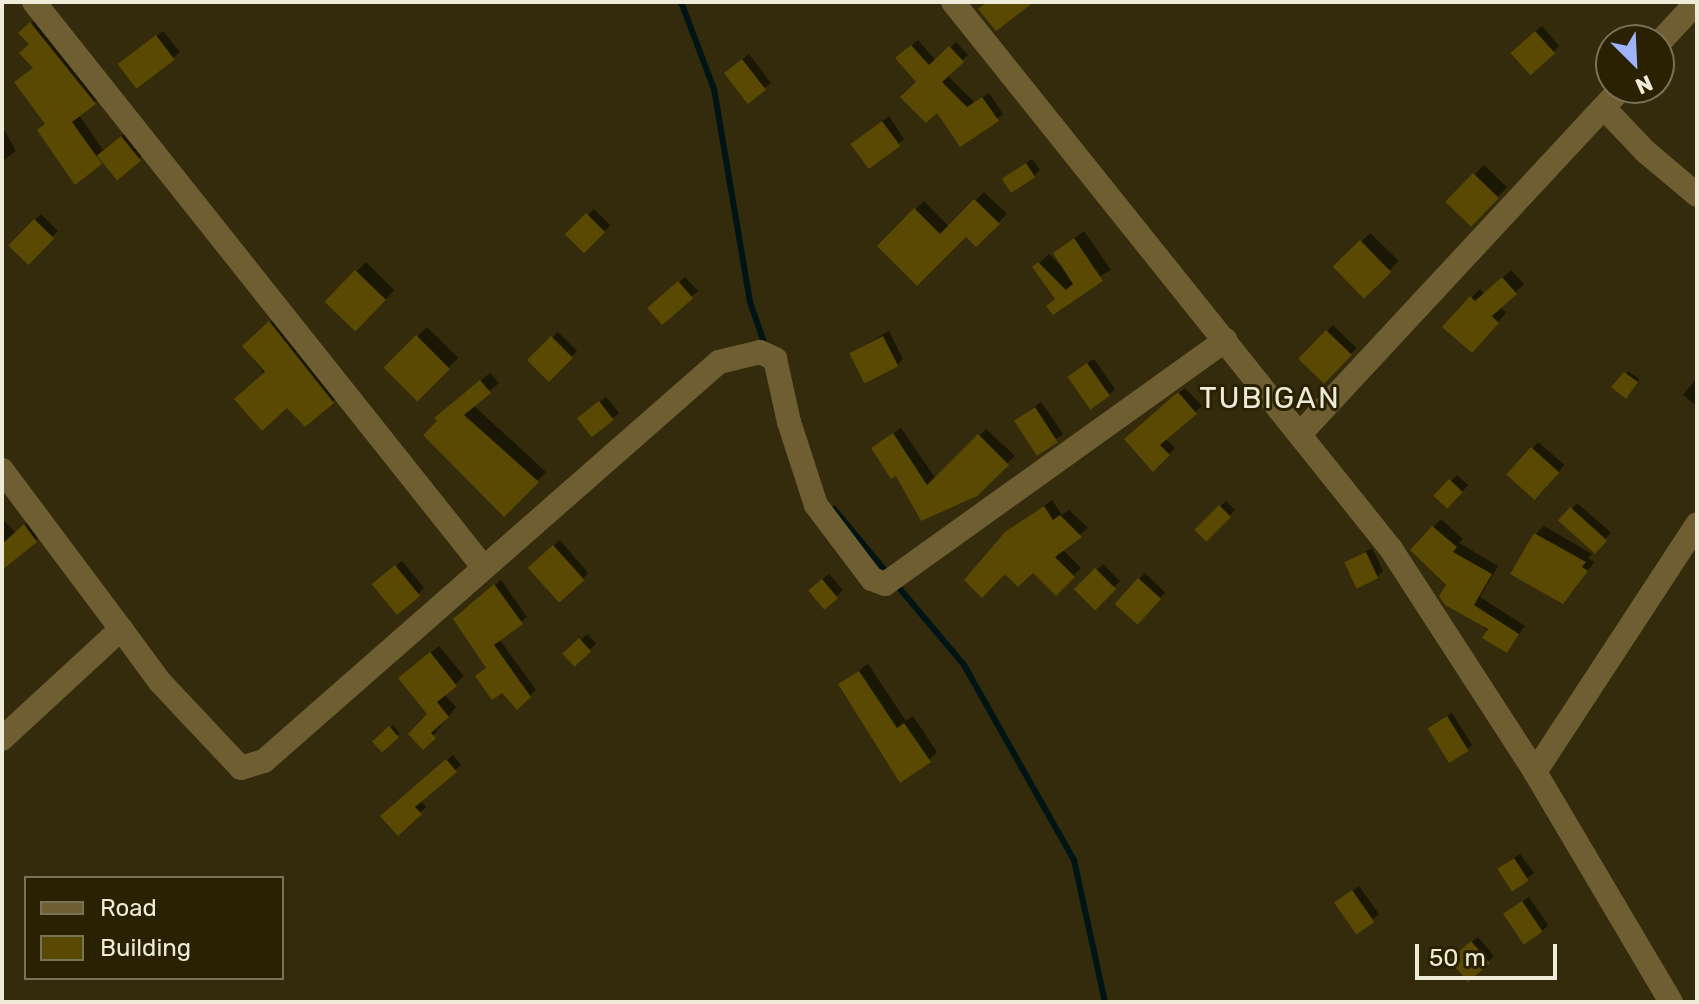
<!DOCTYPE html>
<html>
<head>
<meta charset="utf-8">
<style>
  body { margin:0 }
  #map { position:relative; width:1699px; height:1004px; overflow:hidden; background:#332b0b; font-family:Rubik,sans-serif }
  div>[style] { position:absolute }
  .shadow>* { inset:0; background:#0007; transform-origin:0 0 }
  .stream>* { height:6px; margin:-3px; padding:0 3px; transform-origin:3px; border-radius:3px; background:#001416 }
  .building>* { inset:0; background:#594902; transform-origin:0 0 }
  .minor>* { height:24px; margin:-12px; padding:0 12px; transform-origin:12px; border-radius:12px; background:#705e33 }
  span { translate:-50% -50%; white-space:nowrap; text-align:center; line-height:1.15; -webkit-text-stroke:6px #292102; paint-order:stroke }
  .quarter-label { font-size:30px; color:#efebd9; letter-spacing:2px }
  .frame { position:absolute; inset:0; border:4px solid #efebd9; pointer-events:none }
  .legend { position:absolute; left:24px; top:876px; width:260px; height:104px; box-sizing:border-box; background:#292102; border:2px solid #787258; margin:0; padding:10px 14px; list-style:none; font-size:24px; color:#efebd9 }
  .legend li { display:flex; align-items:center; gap:16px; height:40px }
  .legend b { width:40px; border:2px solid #787258 }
  .north { position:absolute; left:1595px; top:24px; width:80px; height:80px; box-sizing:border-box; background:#292102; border:2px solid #787258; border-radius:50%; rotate:156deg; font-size:22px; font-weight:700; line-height:32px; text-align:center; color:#efebd9 }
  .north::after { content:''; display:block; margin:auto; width:28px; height:36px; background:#9fb3fd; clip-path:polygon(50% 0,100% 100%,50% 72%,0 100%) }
  .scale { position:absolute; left:1415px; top:944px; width:142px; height:36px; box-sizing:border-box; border:4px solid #efebd9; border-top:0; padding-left:10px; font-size:24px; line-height:28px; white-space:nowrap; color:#efebd9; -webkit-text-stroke:6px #292102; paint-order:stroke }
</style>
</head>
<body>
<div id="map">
  <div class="shadow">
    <i style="clip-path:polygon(39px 17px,102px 96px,79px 115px,103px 150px,128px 131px,146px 153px,115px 177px,103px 160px,47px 123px,31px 44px,21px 33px)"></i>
    <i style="clip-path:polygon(1542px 26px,1559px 46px,1553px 52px,1518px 46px)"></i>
    <i style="clip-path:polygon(163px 31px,180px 52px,138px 87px,126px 60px)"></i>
    <i style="clip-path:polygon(918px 40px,936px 61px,956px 42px,968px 55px,947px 75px,974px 102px,989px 93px,1003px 114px,961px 144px,904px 52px)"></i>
    <i style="clip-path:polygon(749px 54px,771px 83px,749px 101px,733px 67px)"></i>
    <i style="clip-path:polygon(889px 116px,904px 139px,898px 144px,852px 143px)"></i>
    <i style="clip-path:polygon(5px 131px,16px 151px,2px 161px,2px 132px)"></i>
    <i style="clip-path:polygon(1032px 159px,1040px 170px,1034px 176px,1011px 173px)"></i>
    <i style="left:1484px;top:165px;width:32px;height:51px;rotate:44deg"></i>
    <i style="clip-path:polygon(984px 192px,1007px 214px,976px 244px,966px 234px,879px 246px,924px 201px,949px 227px)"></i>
    <i style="left:594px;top:209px;width:23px;height:36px;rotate:45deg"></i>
    <i style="left:41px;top:214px;width:24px;height:43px;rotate:45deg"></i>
    <i style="clip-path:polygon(1084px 231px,1111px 270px,1057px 299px,1035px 267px,1049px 254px,1062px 267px,1055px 253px)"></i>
    <i style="left:1370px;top:233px;width:40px;height:48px;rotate:44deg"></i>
    <i style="left:366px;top:262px;width:40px;height:55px;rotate:45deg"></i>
    <i style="clip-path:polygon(1511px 270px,1524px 284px,1500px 307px,1506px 313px,1480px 342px,1471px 298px,1480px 289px,1485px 294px)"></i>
    <i style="clip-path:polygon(685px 277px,698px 291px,662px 322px,656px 302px)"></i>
    <i style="clip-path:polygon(276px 317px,338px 396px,332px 402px,287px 405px,244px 346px)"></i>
    <i style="left:1333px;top:325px;width:33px;height:46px;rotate:45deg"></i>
    <i style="left:427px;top:327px;width:44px;height:58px;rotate:45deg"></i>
    <i style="clip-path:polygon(889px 331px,903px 359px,897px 365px,851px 353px)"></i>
    <i style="left:558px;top:332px;width:27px;height:40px;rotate:45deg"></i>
    <i style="clip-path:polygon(1094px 359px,1115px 389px,1109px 395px,1076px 371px)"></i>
    <i style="left:1628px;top:371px;width:14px;height:21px;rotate:36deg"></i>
    <i style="clip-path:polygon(490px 373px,499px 383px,473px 405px,546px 472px,504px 514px,440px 421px,446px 409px)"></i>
    <i style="clip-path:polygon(1697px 378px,1697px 406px,1683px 395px)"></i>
    <i style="clip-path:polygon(1185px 388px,1202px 406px,1165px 438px,1175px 448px,1154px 469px,1132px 433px)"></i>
    <i style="clip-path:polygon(606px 397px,619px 413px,613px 418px,585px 413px)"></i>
    <i style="left:1041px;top:402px;width:39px;height:31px;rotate:55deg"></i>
    <i style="clip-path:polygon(901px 428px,936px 479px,986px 429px,1015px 456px,974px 493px,922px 518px,896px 473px,873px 448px)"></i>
    <i style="left:1538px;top:442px;width:35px;height:43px;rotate:41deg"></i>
    <i style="left:1457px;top:475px;width:15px;height:29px;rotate:42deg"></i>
    <i style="clip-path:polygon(1052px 500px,1062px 515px,1069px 510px,1088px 528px,1062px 549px,1081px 568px,1056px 593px,1033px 570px,1005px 572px,1006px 534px)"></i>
    <i style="left:1226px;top:501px;width:13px;height:41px;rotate:45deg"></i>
    <i style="left:1577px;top:503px;width:45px;height:23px;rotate:41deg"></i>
    <i style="clip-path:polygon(33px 517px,45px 532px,2px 569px,2px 519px,16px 533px)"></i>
    <i style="clip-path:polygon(1441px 519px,1463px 539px,1459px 543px,1498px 566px,1480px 597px,1525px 626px,1506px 651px,1413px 550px)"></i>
    <i style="clip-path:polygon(1544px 526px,1592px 554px,1588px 558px,1594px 562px,1571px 594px,1536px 534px)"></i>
    <i style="clip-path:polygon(560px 540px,588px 573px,583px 579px,536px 561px)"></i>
    <i style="clip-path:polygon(1372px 548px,1383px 571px,1377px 577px,1346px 563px)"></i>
    <i style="clip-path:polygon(402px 561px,424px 588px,418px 594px,380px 578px)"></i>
    <i style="left:1103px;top:564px;width:24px;height:37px;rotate:45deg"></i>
    <i style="left:1145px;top:573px;width:28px;height:42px;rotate:44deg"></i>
    <i style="clip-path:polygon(829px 574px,843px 590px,825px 607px,817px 584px)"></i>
    <i style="clip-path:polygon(501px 580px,527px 617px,499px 639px,536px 690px,517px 707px,488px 667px,461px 613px)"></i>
    <i style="left:587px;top:634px;width:13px;height:30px;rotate:45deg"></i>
    <i style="clip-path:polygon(439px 646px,464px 676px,444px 694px,456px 707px,423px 748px,430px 715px,408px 671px)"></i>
    <i style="clip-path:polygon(868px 664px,906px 721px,913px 716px,937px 752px,929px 760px,840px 685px)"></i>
    <i style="left:1452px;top:713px;width:38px;height:27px;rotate:58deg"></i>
    <i style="left:393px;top:725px;width:11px;height:24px;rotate:52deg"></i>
    <i style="clip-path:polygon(453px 755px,461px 765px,420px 800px,426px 807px,399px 833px,389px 810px)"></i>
    <i style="clip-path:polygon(1520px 854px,1534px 873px,1513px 889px,1506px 863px)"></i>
    <i style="clip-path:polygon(1359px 886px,1379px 914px,1357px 932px,1343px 897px)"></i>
    <i style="clip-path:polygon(1529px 897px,1548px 925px,1542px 931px,1512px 908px)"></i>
    <i style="clip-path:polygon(1478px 937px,1494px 956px,1488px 962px,1457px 954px)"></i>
  </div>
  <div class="stream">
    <i style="left:681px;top:2px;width:93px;rotate:69.2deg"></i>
    <i style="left:714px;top:89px;width:216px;rotate:80.4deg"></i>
    <i style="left:750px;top:302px;width:49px;rotate:70.8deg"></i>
    <i style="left:834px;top:509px;width:85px;rotate:50.3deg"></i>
    <i style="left:895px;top:583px;width:107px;rotate:49.9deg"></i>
    <i style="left:964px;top:665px;width:224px;rotate:60.6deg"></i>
    <i style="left:1074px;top:860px;width:145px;rotate:77.7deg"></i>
  </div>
  <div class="building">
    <i style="clip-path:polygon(987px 2px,1034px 2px,996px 31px,978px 9px)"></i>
    <i style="clip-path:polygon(30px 22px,96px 104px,72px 122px,102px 164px,75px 185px,37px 130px,45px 124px,14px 82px,33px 68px,19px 53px,29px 44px,18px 33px)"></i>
    <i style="left:1535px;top:31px;width:30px;height:33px;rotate:48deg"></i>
    <i style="left:156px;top:35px;width:31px;height:48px;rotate:53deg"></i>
    <i style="clip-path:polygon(911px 45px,929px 65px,949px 46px,964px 62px,942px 82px,967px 107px,982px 97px,999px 121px,960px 147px,937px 113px,926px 123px,900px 97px,916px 82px,895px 58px)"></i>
    <i style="left:742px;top:59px;width:39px;height:23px;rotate:52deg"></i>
    <i style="left:882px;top:121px;width:31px;height:39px;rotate:54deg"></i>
    <i style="left:121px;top:136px;width:32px;height:31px;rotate:51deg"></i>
    <i style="left:1026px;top:163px;width:17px;height:29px;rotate:57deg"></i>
    <i style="left:1473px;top:173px;width:36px;height:40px;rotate:44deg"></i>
    <i style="clip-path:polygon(974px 199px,1000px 224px,976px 247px,966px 237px,917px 286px,877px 246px,914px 208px,940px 234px)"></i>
    <i style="left:586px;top:213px;width:27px;height:30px;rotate:45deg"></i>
    <i style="left:34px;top:219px;width:28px;height:37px;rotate:44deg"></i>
    <i style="clip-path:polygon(1074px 238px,1103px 281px,1053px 315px,1046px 306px,1055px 299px,1032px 267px,1038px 262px,1066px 290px,1073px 284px,1053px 253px)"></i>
    <i style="left:1360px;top:240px;width:45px;height:38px;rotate:46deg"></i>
    <i style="left:355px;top:270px;width:43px;height:44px;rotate:44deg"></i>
    <i style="clip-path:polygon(1502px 277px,1517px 294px,1492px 316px,1499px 323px,1472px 353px,1442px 327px,1470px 296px,1475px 301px)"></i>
    <i style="left:678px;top:281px;width:23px;height:41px;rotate:49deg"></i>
    <i style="clip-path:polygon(269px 321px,334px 403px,305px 427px,287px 408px,262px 431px,234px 399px,265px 372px,242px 346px)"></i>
    <i style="left:1326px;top:330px;width:36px;height:40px;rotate:44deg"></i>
    <i style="left:416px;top:335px;width:48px;height:46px;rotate:45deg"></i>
    <i style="left:551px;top:336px;width:31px;height:34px;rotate:45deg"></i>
    <i style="left:883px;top:336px;width:34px;height:38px;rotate:63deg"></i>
    <i style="left:1087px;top:363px;width:40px;height:24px;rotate:55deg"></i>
    <i style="clip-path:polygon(1624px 372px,1638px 382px,1626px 399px,1611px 387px)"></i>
    <i style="clip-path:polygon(480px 380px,491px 393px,464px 415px,539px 482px,504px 517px,423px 435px,437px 421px,434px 418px)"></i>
    <i style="clip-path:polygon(1178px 392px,1197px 414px,1160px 445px,1170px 455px,1153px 472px,1124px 439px)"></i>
    <i style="left:599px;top:401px;width:24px;height:28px;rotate:52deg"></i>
    <i style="left:1035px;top:407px;width:42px;height:25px;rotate:57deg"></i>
    <i style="clip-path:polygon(893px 433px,927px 485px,978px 434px,1009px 465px,977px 496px,921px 521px,896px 476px,891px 479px,871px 448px)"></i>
    <i style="left:1531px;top:447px;width:38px;height:37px;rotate:42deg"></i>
    <i style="left:1449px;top:479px;width:19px;height:23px;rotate:43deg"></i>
    <i style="left:1219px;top:505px;width:17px;height:35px;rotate:45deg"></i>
    <i style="clip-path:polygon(1044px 506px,1053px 520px,1060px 515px,1082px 537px,1055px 557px,1075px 577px,1056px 596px,1033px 573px,1018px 587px,1005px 574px,982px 598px,964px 580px,1005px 532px)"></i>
    <i style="left:1570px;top:507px;width:50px;height:18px;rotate:42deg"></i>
    <i style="clip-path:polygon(24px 524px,37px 542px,2px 570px,2px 544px)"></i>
    <i style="clip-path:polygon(1432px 526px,1457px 547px,1453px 552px,1492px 574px,1474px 605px,1519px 634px,1507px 653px,1482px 638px,1488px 629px,1445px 605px,1439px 596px,1446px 585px,1410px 550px)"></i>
    <i style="clip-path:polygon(1534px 533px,1586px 562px,1582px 567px,1588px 571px,1563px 604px,1510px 574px)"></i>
    <i style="left:553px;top:545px;width:47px;height:34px;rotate:48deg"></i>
    <i style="left:1366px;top:552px;width:29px;height:24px;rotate:65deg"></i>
    <i style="left:395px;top:565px;width:40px;height:30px;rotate:51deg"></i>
    <i style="left:1095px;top:568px;width:30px;height:30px;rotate:45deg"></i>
    <i style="left:1138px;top:578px;width:31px;height:35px;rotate:42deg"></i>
    <i style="left:822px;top:579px;width:25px;height:18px;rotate:50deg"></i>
    <i style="clip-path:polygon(494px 584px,523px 624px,494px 645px,531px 697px,517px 710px,502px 693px,492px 700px,475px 676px,486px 668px,453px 619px)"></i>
    <i style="left:579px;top:638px;width:18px;height:23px;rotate:47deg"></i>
    <i style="clip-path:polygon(430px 652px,457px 686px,437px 702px,449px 717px,431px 733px,436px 738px,423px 750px,408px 734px,427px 714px,398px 678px)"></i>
    <i style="clip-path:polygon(859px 671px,897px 728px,904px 723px,931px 762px,900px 783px,838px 684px)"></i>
    <i style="left:1447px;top:716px;width:41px;height:23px;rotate:58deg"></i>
    <i style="left:389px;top:726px;width:15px;height:23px;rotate:48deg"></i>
    <i style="clip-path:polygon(446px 759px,457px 772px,415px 807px,422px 814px,398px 836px,380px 816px)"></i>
    <i style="left:1514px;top:858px;width:27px;height:20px;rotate:57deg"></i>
    <i style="left:1352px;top:890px;width:39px;height:22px;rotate:55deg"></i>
    <i style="left:1522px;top:901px;width:37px;height:23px;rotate:56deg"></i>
    <i style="left:1471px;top:941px;width:29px;height:29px;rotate:49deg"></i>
  </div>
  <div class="minor">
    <i style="left:34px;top:2px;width:723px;rotate:51.51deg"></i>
    <i style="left:953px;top:2px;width:701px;rotate:51.31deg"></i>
    <i style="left:1391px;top:549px;width:265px;rotate:57.1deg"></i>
    <i style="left:1535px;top:772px;width:267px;rotate:59.4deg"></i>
    <i style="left:1659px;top:43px;width:56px;rotate:-47.2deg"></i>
    <i style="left:1605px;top:109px;width:59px;rotate:46.4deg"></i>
    <i style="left:1646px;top:152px;width:67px;rotate:40.1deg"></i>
    <i style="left:1300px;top:434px;width:473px;rotate:-47.1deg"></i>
    <i style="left:2px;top:470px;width:199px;rotate:53.2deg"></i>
    <i style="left:121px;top:629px;width:162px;rotate:137.3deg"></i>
    <i style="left:121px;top:629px;width:66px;rotate:53.7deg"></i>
    <i style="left:160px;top:682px;width:118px;rotate:46.7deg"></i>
    <i style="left:241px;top:768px;width:24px;rotate:-17deg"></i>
    <i style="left:264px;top:761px;width:605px;rotate:-41.25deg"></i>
    <i style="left:719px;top:362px;width:42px;rotate:-13.7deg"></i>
    <i style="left:760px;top:352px;width:17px;rotate:25deg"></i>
    <i style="left:775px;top:359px;width:65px;rotate:77.5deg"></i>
    <i style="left:789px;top:422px;width:87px;rotate:72deg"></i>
    <i style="left:816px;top:505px;width:93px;rotate:52.9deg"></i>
    <i style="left:872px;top:579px;width:14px;rotate:21deg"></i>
    <i style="left:885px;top:584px;width:419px;rotate:-35.6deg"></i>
    <i style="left:1535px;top:772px;width:296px;rotate:-56.8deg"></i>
  </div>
  <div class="quarter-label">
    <span style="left:1270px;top:398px">TUBIGAN</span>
  </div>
  <div class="frame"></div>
  <ul class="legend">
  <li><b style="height:10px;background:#705e33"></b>Road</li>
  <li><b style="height:22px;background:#594902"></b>Building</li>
  </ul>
  <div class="north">N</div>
  <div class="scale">50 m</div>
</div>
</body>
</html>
